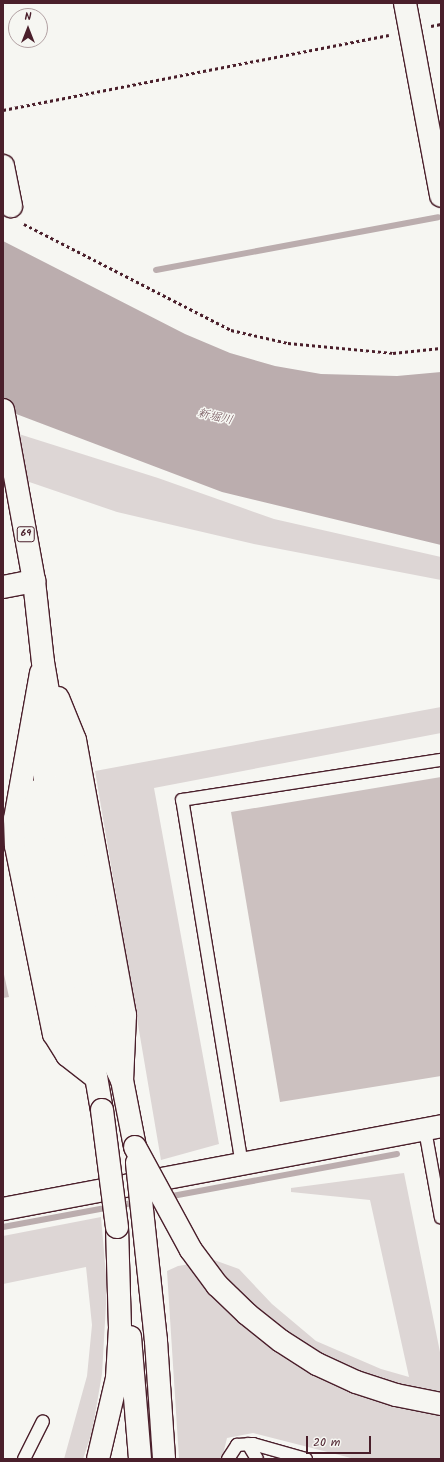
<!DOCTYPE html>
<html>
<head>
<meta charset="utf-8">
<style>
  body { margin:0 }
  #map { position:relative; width:444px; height:1462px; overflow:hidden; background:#f6f6f2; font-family:Kalam,"Klee One",sans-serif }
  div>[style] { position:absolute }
  .green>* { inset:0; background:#ddd6d5 }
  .water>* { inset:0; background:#bbadae }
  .stream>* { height:6px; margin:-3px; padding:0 3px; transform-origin:3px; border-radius:3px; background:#bbadae }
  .building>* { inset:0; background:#ccc1c0 }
  .path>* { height:2.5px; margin-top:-1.25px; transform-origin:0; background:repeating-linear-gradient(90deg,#4a1f2b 0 3px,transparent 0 6px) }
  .roads { filter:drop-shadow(1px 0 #4a1f2b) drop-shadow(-1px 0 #4a1f2b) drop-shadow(0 1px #4a1f2b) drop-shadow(0 -1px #4a1f2b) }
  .lane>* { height:12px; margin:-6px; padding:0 6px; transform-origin:6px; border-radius:6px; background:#f6f6f2 }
  .street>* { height:22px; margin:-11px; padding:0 11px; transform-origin:11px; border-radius:11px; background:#f6f6f2 }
  .secondary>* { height:22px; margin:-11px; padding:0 11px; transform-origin:11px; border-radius:11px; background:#f6f6f2 }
  .primary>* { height:22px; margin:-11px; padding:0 11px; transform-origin:11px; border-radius:11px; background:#f6f6f2 }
  .highway>* { height:22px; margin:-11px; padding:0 11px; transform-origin:11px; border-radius:11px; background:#f6f6f2 }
  .bridges { filter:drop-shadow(1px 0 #4a1f2b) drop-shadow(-1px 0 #4a1f2b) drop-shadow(0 1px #4a1f2b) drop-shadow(0 -1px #4a1f2b) }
  .highway-bridge>* { height:22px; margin:-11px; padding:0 11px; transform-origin:11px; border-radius:11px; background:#f6f6f2 }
  span { translate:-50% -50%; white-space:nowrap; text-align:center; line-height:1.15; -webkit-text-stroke:3px #f6f6f2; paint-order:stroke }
  .shield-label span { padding:1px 3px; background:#f6f6f2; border:1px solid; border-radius:3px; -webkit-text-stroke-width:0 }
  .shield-label { font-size:10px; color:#4a1f2b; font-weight:700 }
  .water-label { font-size:12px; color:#6c4a52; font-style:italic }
  .frame { position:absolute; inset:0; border:4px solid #4a1f2b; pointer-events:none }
  .north { position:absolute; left:8px; top:8px; width:40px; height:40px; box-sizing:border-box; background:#f6f6f2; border:1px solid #b1a0a2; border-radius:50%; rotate:0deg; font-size:11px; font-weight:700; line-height:16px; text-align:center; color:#4a1f2b }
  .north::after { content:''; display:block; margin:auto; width:14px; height:18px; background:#4a1f2b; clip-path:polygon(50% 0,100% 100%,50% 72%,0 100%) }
  .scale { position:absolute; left:306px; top:1436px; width:65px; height:18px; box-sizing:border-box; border:2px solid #4a1f2b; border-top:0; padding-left:5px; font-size:12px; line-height:14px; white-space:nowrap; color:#4a1f2b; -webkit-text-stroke:3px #f6f6f2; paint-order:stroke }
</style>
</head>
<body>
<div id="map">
  <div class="green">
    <i style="clip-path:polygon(3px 429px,158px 478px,274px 519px,441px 557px,441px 580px,254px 544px,117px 512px,3px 473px)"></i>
    <i style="clip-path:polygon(441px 707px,441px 733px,154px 788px,219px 1144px,161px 1160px,95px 771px)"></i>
    <i style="clip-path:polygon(404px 1173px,441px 1357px,441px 1459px,355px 1459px,253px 1433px,227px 1438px,222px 1459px,179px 1459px,167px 1271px,178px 1266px,214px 1260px,239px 1269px,272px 1304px,316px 1341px,381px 1369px,409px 1377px,370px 1200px,291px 1192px,291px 1188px)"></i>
    <i style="clip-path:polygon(101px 1217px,107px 1287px,102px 1374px,92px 1432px,83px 1459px,64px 1459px,87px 1376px,92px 1325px,86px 1267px,3px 1284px,3px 1236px)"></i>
  </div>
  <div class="water">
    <i style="clip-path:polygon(3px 241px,185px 334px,230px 353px,275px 366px,321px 374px,397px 376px,441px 372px,441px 545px,222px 492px,3px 409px)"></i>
  </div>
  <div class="stream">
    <i style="left:156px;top:270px;width:287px;rotate:-10.6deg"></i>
    <i style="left:167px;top:1197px;width:234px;rotate:-10.6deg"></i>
    <i style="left:3px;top:1227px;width:137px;rotate:-10.5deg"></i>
  </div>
  <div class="building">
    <i style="clip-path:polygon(441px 777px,441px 1076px,280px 1102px,231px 812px)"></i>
    <i style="clip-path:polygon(3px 970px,9px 997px,3px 998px)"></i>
  </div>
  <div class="path">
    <i style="left:431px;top:26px;width:10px;rotate:-11deg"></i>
    <i style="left:3px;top:110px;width:393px;rotate:-11deg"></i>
    <i style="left:24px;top:224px;width:233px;rotate:27.1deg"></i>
    <i style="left:231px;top:330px;width:58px;rotate:12.8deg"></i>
    <i style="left:288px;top:343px;width:105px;rotate:5.4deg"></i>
    <i style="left:393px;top:353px;width:48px;rotate:-5.9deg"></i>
  </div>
  <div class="roads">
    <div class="lane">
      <i style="left:425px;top:1130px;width:89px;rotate:79.7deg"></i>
      <i style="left:242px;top:1165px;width:370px;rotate:-99.3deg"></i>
      <i style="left:182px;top:800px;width:262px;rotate:-8.8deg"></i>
      <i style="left:248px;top:1444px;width:17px;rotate:59deg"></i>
      <i style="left:24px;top:1459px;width:42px;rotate:-63.4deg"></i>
      <i style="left:228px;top:1459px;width:17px;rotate:-57deg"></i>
      <i style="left:237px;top:1445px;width:16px;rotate:-4deg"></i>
      <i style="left:253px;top:1444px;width:55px;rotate:15.8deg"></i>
    </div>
    <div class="street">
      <i style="left:405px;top:3px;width:196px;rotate:79.4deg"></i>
      <i style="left:3px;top:166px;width:41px;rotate:78.7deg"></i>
    </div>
    <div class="secondary">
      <i style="left:3px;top:587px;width:32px;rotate:-11deg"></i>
      <i style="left:3px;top:1209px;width:446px;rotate:-10.7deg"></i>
    </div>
    <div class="primary">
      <i style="left:3px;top:410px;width:174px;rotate:79.7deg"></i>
    </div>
    <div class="highway">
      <i style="left:34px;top:581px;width:81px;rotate:83.7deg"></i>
      <i style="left:43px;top:662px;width:272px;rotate:80.3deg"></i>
      <i style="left:89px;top:930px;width:131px;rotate:79.9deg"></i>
      <i style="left:112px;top:1059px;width:23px;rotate:65deg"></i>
      <i style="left:41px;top:673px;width:148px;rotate:100.1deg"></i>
      <i style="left:15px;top:819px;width:27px;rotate:88deg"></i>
      <i style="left:16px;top:846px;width:192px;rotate:78.6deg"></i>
      <i style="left:54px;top:1034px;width:25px;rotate:58deg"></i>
      <i style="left:67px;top:1055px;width:37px;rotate:38deg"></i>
      <i style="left:58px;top:698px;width:45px;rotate:68deg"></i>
      <i style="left:75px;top:740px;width:280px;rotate:79.7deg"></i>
      <i style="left:125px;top:1015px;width:65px;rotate:92.6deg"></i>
      <i style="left:122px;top:1080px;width:68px;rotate:79deg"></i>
      <i style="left:44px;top:733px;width:48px;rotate:88.8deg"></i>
      <i style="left:45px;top:781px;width:334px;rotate:80.2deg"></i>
      <i style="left:37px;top:791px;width:52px;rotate:92.2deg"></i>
      <i style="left:35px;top:843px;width:194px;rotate:79deg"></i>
      <i style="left:72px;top:1033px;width:30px;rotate:63deg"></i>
      <i style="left:130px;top:1337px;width:122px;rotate:85.3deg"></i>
      <i style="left:98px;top:1459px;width:83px;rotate:-76.8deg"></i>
      <i style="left:117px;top:1378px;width:50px;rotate:-86.6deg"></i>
      <i style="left:120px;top:1328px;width:101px;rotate:-91.7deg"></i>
    </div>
  </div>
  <div class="bridges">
    <div class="highway-bridge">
      <i style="left:102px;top:1110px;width:118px;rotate:82.7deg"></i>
      <i style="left:135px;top:1147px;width:117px;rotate:61.5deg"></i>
      <i style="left:191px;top:1250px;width:44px;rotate:53.4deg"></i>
      <i style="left:217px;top:1285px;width:42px;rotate:44deg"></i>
      <i style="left:247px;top:1314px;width:43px;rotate:38.5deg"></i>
      <i style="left:281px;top:1341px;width:43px;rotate:32.6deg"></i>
      <i style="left:317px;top:1364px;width:43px;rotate:24.8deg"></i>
      <i style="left:356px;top:1382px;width:42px;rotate:18deg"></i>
      <i style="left:396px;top:1395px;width:46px;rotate:11.3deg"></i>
      <i style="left:137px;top:1163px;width:179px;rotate:83.9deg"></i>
      <i style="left:156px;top:1341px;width:118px;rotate:86.1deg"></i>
    </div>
  </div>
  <div class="shield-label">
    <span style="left:26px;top:534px">69</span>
  </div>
  <div class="water-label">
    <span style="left:215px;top:417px;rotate:13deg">新堀川</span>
  </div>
  <div class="frame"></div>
  <div class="north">N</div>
  <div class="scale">20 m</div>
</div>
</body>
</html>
